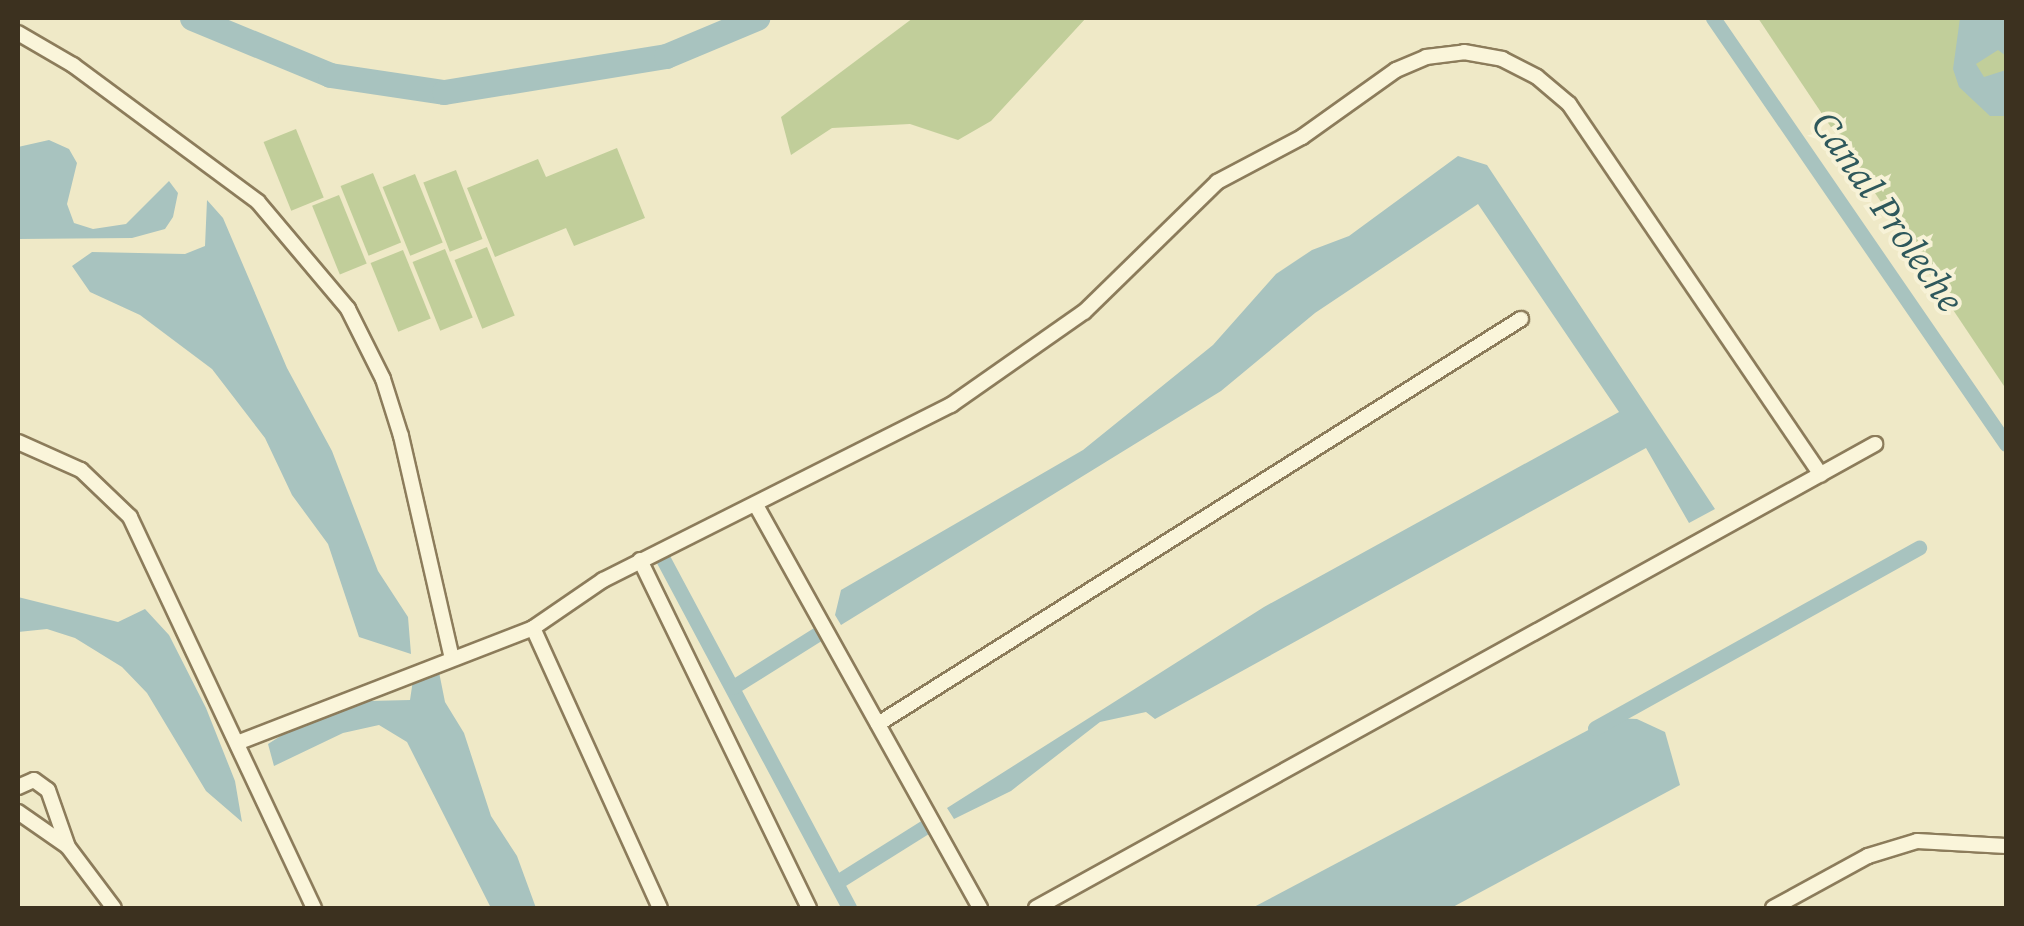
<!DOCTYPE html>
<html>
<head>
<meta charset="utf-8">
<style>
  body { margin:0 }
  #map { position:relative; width:2024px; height:926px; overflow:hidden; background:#efe9c7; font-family:"Source Serif 4",serif }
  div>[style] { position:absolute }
  .green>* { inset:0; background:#c1ce9a; transform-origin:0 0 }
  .water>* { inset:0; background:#a8c3bf }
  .canal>* { height:15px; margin:-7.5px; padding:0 7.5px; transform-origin:7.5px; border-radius:7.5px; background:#a8c3bf }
  .river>* { height:25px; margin:-12.5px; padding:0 12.5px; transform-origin:12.5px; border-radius:12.5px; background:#a8c3bf }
  .roads { filter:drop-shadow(2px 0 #8c7c5b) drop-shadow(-2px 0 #8c7c5b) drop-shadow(0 2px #8c7c5b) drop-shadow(0 -2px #8c7c5b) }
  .minor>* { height:14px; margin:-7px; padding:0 7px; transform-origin:7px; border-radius:7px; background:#faf5da }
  span { translate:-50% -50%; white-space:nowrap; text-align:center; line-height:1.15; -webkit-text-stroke:8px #f7f2d7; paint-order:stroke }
  .water-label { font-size:38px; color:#2e585c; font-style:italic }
  .frame { position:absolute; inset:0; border:20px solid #3c311f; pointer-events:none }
</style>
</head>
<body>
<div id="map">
  <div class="green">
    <i style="clip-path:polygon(913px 18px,1086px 18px,991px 121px,958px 140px,910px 124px,832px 128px,791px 155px,781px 117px)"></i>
    <i style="clip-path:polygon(1758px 18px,2006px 18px,2006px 389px)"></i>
    <i style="left:296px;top:129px;width:74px;height:35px;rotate:68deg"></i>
    <i style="clip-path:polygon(617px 148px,645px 218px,574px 246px,566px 228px,495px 257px,467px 188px,538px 159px,546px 177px)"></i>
    <i style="left:456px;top:170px;width:74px;height:35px;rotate:69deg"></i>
    <i style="left:373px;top:173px;width:75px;height:35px;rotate:68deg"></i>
    <i style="left:415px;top:174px;width:74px;height:35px;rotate:68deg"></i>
    <i style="left:339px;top:195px;width:74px;height:29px;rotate:68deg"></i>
    <i style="left:487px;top:247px;width:74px;height:35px;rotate:68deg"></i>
    <i style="left:445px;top:249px;width:74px;height:35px;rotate:68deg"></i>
    <i style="left:403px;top:250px;width:74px;height:35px;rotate:68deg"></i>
  </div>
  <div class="water">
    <i style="clip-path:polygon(1960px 18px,2006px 18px,2006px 56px,1998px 50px,1976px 64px,1984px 77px,2006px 70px,2006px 116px,1990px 116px,1959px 87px,1953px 69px)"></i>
    <i style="clip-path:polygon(49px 140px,69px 149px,77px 163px,67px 204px,74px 223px,93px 229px,126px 224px,169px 181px,178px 193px,173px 217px,165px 229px,132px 238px,18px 239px,18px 147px)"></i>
    <i style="clip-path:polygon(1458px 156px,1487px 165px,1715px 509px,1689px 523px,1646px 448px,1155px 719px,1146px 712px,1100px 722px,1011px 791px,954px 819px,947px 808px,1264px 607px,1619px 412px,1478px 204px,1315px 313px,1221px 391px,841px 625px,835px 615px,841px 590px,1083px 450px,1213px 345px,1276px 274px,1312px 250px,1349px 236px)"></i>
    <i style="clip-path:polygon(207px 200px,223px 218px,287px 368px,332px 451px,378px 571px,408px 617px,411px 654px,359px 637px,328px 544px,292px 495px,265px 438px,212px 369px,140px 315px,90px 292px,72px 266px,92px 252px,185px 254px,205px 246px)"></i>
    <i style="clip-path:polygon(18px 597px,118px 622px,145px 609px,169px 635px,206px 708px,235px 781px,242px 822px,206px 791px,147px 693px,122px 667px,75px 638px,47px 629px,18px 632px)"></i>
    <i style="clip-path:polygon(439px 672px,445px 702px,464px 733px,491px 816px,517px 856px,536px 908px,491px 908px,407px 742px,379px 725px,343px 733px,274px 766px,268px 744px,290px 730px,368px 701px,410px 700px,413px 680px)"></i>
    <i style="clip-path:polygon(1611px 718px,1637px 719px,1665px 732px,1680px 785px,1451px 908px,1252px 908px)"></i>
  </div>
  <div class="canal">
    <i style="left:1713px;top:18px;width:517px;rotate:55.48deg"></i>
    <i style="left:663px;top:559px;width:395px;rotate:61.9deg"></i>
    <i style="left:733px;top:687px;width:98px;rotate:-32.1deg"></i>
    <i style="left:1595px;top:728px;width:371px;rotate:-29.1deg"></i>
    <i style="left:837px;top:882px;width:107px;rotate:-32.1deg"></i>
  </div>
  <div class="river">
    <i style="left:192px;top:18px;width:149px;rotate:22.4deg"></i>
    <i style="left:330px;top:75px;width:115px;rotate:8.5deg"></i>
    <i style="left:444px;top:92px;width:225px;rotate:-9.2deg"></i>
    <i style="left:666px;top:56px;width:99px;rotate:-22.7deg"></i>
  </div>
  <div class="roads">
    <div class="minor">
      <i style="left:18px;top:33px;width:64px;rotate:30.2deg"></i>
      <i style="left:73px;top:65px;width:230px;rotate:36.5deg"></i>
      <i style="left:258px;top:202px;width:140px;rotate:49.9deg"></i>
      <i style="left:348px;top:309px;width:78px;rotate:63.4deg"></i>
      <i style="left:383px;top:379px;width:60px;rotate:72.5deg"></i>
      <i style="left:401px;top:436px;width:225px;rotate:77.1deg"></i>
      <i style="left:18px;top:442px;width:69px;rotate:24deg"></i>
      <i style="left:81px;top:470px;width:68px;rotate:43.8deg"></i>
      <i style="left:130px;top:517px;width:432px;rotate:64.8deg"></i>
      <i style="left:757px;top:507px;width:459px;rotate:60.9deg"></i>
      <i style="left:640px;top:560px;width:387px;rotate:64.1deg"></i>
      <i style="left:533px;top:628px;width:307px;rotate:65.6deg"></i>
      <i style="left:878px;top:724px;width:760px;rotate:-32.21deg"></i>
      <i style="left:237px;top:743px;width:318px;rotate:-21.2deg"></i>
      <i style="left:533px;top:628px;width:85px;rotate:-34.4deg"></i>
      <i style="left:603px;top:580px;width:390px;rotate:-26.7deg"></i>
      <i style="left:951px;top:405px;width:162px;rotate:-35deg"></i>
      <i style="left:1084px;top:312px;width:186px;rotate:-44.3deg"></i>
      <i style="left:1217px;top:182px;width:96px;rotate:-27.9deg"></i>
      <i style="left:1302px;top:137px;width:115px;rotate:-35.5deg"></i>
      <i style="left:1396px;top:70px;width:33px;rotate:-23deg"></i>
      <i style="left:1426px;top:57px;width:38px;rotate:-7deg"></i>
      <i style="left:1464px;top:52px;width:39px;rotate:10deg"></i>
      <i style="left:1502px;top:59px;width:39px;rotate:27deg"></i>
      <i style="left:1537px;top:77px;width:42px;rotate:40.2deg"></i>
      <i style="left:1569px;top:104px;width:448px;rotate:55.8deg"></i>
      <i style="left:18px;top:787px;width:17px;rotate:-24deg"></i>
      <i style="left:34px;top:780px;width:17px;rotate:36deg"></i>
      <i style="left:48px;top:790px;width:60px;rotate:70.7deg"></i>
      <i style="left:68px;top:847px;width:76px;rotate:53deg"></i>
      <i style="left:18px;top:812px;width:60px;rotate:34.8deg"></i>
      <i style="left:1036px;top:908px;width:959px;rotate:-28.94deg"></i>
      <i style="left:1773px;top:908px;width:108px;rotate:-28.7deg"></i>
      <i style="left:1868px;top:856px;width:51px;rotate:-17deg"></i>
      <i style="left:1917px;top:841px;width:89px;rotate:3.2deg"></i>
    </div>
  </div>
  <div class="water-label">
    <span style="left:1887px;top:212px;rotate:55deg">Canal Proleche</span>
  </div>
  <div class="frame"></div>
</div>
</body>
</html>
